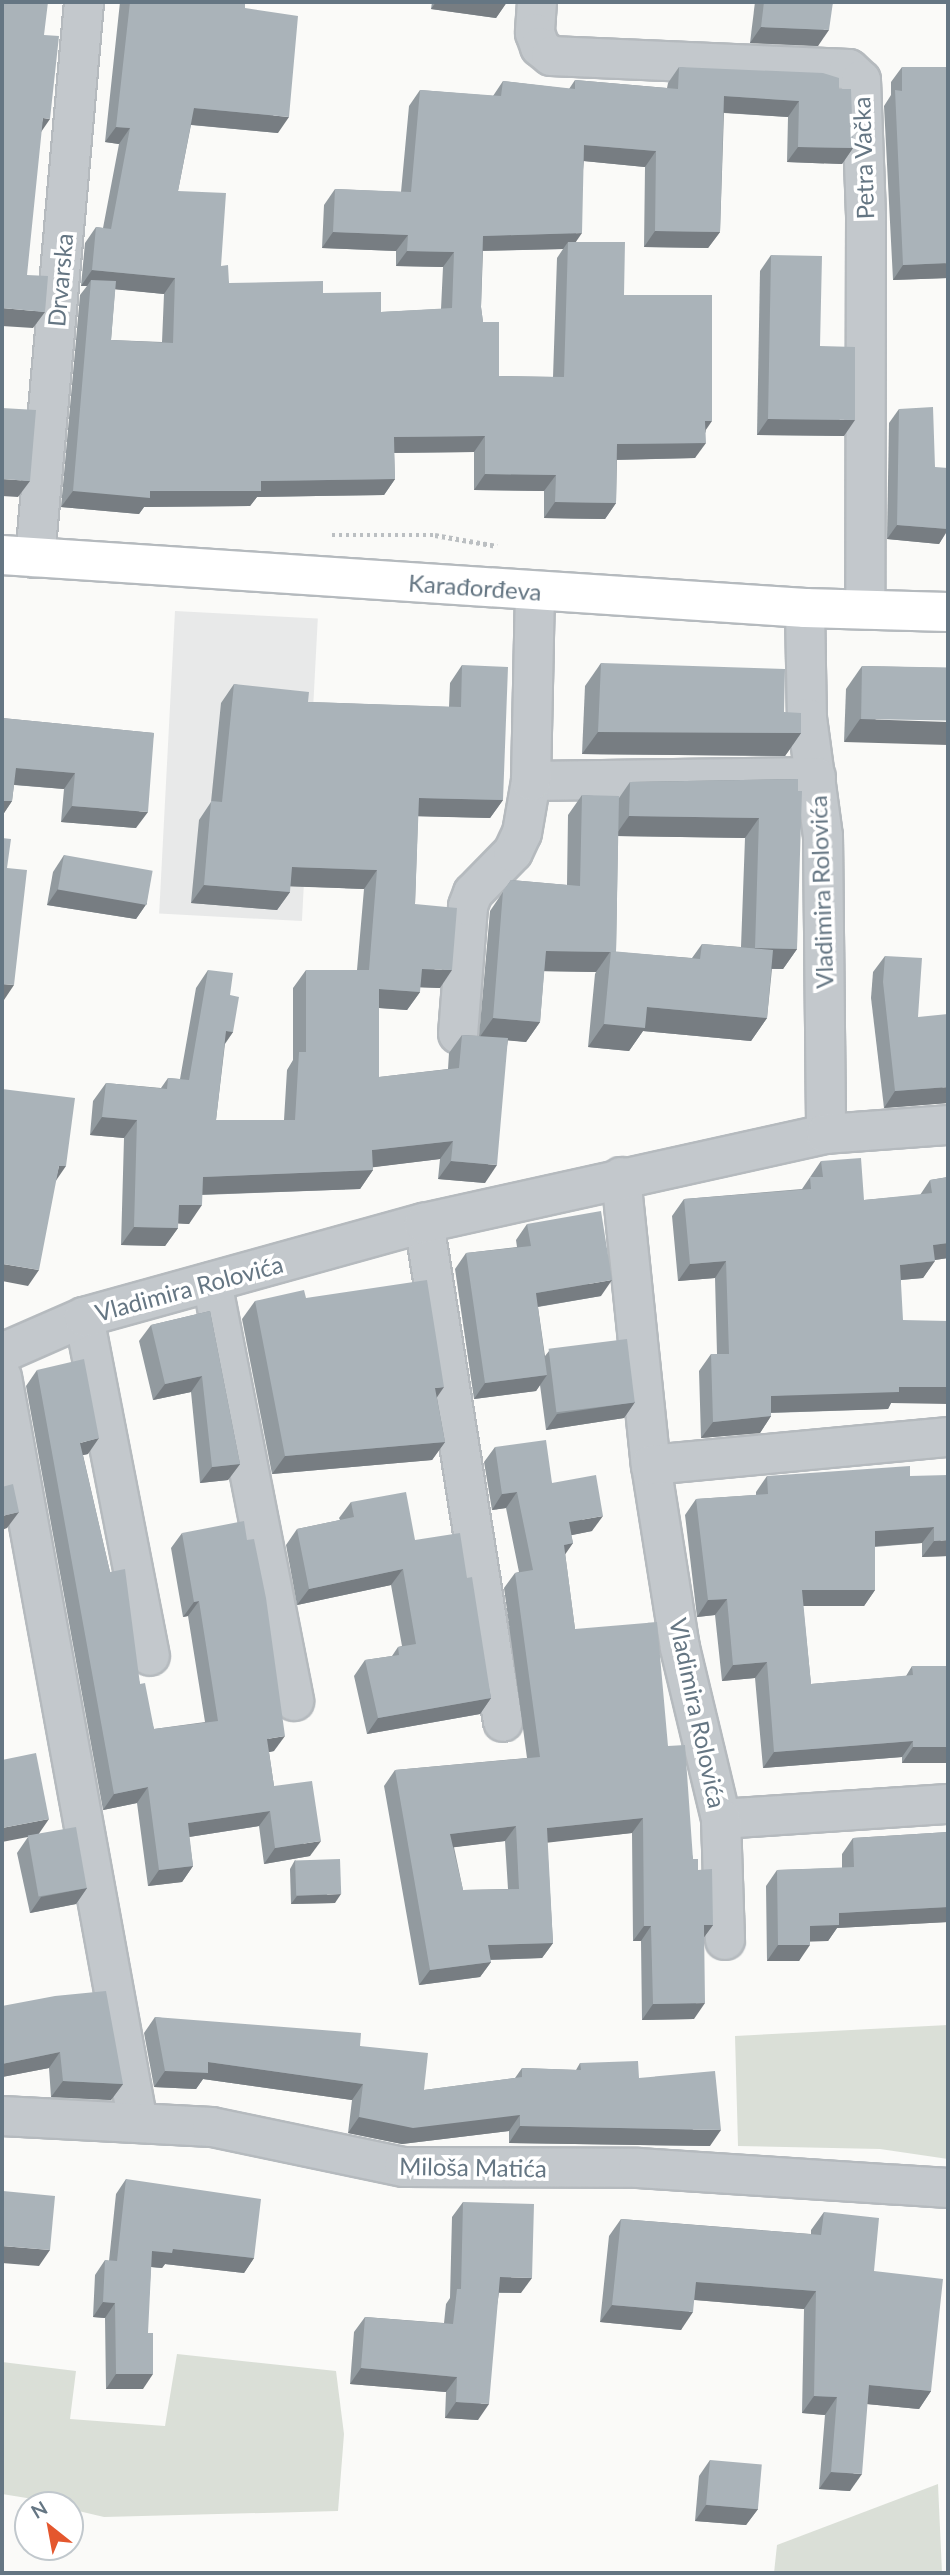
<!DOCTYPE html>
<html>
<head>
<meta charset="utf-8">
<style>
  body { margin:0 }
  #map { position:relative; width:950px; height:2575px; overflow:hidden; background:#fafaf8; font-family:Lato,sans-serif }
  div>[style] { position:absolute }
  .built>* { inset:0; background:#e8e9e9; transform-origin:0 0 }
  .green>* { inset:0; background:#dadfd7 }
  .path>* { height:4.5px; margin-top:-2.25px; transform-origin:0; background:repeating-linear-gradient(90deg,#bbbfc2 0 3.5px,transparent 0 7px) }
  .roads { filter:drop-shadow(2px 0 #b5babe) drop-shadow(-2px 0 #b5babe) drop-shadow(0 2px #b5babe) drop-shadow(0 -2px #b5babe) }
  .street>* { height:38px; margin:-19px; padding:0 19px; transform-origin:19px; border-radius:19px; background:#c3c8cc }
  .primary>* { height:38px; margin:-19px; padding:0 19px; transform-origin:19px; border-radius:19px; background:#fff }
  .wall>* { inset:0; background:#929a9f }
  .shaded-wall>* { inset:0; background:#777d82 }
  .building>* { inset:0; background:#aab3b9; transform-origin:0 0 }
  span { translate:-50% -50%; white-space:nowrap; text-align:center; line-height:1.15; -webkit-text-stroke:7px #fff; paint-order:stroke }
  .street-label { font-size:24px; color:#657683 }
  .frame { position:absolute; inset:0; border:4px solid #657683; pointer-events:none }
  .north { position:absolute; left:14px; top:2491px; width:70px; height:70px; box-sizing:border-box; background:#fff; border:2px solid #c1c8cd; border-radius:50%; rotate:329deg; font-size:19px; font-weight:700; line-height:28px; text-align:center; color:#657683 }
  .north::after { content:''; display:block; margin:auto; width:24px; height:32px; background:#e4572e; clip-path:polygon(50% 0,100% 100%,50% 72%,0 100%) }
</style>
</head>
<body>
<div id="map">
  <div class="built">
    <i style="left:175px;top:611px;width:143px;height:303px;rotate:3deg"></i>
  </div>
  <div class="green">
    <i style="clip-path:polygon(948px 2025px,948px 2159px,880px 2149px,738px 2146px,735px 2036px)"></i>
    <i style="clip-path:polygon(177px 2354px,336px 2371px,344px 2434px,338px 2511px,104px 2517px,70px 2509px,70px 2505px,2px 2494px,2px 2362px,76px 2371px,70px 2419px,165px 2426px)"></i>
    <i style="clip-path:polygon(938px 2484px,942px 2573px,774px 2573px,777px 2545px)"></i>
  </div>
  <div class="path">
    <i style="left:332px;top:535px;width:103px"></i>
    <i style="left:435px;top:535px;width:63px;rotate:10.1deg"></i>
  </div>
  <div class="roads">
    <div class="street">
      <i style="left:537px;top:2px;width:31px;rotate:94deg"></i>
      <i style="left:535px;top:33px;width:15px;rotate:70deg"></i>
      <i style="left:540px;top:47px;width:14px;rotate:39deg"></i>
      <i style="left:551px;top:56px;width:298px;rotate:2.5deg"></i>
      <i style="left:849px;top:69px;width:16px;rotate:43deg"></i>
      <i style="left:861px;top:80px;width:136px;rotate:87.9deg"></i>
      <i style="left:866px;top:216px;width:394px;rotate:90.1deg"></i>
      <i style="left:35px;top:558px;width:558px;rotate:-84.96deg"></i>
      <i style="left:805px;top:608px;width:110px;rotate:89deg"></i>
      <i style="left:807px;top:718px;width:119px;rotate:82.3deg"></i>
      <i style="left:823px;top:836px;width:298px;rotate:89.4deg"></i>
      <i style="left:531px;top:781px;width:285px;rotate:-0.8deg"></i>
      <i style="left:458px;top:1034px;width:128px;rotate:-85.5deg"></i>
      <i style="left:468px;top:906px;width:14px;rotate:-69deg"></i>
      <i style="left:473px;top:893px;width:57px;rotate:-45.7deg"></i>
      <i style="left:513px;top:852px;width:21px;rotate:-65deg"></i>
      <i style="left:522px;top:833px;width:53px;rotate:-80.2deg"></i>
      <i style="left:531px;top:781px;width:190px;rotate:-88.8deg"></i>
      <i style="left:621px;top:1177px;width:290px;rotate:84.1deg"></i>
      <i style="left:651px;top:1465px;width:185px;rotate:81deg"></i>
      <i style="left:680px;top:1648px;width:176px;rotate:76.5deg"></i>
      <i style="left:721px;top:1819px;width:227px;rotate:-3.8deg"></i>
      <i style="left:424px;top:1223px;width:505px;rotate:81deg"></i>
      <i style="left:212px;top:1282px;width:427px;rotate:78.9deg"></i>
      <i style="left:84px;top:1317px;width:345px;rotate:79deg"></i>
      <i style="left:2px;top:1353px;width:90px;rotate:-23.7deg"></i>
      <i style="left:84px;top:1317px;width:353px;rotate:-15.5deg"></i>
      <i style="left:424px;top:1223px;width:412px;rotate:-12.5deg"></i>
      <i style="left:826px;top:1134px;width:122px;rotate:-4.2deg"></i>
      <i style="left:2px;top:1377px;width:758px;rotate:79.67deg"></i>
      <i style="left:651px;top:1465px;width:298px;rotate:-5.4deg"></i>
      <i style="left:721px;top:1819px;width:121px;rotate:88.1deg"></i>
      <i style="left:2px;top:2116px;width:210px;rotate:3deg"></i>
      <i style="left:212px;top:2127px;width:196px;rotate:11.8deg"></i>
      <i style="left:404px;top:2167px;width:234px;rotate:0.2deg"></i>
      <i style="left:638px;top:2168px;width:311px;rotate:3.7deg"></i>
    </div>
    <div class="primary">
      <i style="left:2px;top:555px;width:805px;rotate:3.78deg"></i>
      <i style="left:805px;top:608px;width:143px;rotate:1.6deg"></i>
    </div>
  </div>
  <div class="wall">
    <i style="clip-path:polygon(evenodd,120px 2px,245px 2px,245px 8px,278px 133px,191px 125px,178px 191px,221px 266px,229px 283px,323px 293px,381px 312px,441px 309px,443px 267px,396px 266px,396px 251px,322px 248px,324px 205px,335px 189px,401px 192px,409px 106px,420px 90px,493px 96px,503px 81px,569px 89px,575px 80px,667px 88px,668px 83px,679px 67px,839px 89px,853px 148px,842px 164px,787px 162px,788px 117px,724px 113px,720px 232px,708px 248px,644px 247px,645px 167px,584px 161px,575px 242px,624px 295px,706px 431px,695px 458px,617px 460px,616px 503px,605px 519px,544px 518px,544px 491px,474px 490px,474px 452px,394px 453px,395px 479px,384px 495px,257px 497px,250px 506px,144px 507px,139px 514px,61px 507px,80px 295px,87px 286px,81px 286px,85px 243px,96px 227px,103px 228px,119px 144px,105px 142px,120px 2px,563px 249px,557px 258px,553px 377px,499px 376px,483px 322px,481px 307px,483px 251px,563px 249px,120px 2px,115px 289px,164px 294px,162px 342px,111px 340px,115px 289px)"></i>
    <i style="clip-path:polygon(432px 2px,507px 2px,496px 18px,431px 9px)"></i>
    <i style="clip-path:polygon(755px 2px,833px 2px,818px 46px,750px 43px)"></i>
    <i style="clip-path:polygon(902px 67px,948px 278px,893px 280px,884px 106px,891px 95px,891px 82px)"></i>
    <i style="clip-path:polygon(771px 255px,820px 346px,844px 436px,757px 435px,760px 271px)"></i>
    <i style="clip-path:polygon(899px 409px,935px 467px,948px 530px,939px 544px,887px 539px,889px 423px)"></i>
    <i style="clip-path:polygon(601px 663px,784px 712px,801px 733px,785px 756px,582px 754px,585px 686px)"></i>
    <i style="clip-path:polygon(evenodd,462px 665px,503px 800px,490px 818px,418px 816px,415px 904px,440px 988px,420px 987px,420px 992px,407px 1010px,379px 1008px,379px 1077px,448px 1069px,449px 1053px,462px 1035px,479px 1036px,490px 911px,511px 880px,567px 885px,568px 815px,582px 795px,619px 798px,630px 782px,798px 779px,797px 949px,783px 969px,772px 969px,767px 1018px,751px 1041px,643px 1031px,629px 1051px,588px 1047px,595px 974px,596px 972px,544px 971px,540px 1022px,526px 1042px,508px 1040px,485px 1183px,438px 1179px,440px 1159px,373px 1167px,373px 1170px,360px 1189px,202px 1195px,189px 1224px,178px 1223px,178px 1228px,165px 1246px,121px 1245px,124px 1138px,90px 1135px,93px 1101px,106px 1083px,161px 1088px,168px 1078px,180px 1079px,196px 988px,208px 970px,230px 995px,233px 1032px,225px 1044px,216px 1120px,284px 1120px,287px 1070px,293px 1060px,293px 988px,306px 970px,357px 970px,364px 889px,290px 886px,290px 892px,277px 910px,191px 903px,199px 820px,211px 802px,221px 703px,234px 684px,308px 702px,449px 707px,450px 683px,462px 665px,618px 836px,745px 838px,741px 947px,702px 944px,692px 958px,616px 952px,618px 836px)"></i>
    <i style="clip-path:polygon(862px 666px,948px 668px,844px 742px,846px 689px)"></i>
    <i style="clip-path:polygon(2px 718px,154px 733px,136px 828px,61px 822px,64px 789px,14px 785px,12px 801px,2px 816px)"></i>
    <i style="clip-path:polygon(64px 855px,147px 903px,136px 919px,47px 905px,53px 872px)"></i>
    <i style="clip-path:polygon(885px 956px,918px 1017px,948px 1103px,884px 1108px,871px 998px,873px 972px)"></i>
    <i style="clip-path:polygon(821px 1161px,864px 1200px,920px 1195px,930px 1180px,948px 1177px,948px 1258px,935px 1260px,923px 1278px,901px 1280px,891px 1403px,888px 1409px,771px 1413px,771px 1416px,760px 1433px,701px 1438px,699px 1371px,711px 1354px,717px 1354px,715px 1278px,678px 1281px,672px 1216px,684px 1199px,802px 1189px)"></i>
    <i style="clip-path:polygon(527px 1224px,601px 1296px,538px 1307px,545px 1356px,549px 1351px,635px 1402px,624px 1418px,546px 1430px,540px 1385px,536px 1391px,474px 1399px,455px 1269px,466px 1253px,517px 1247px,516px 1240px)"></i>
    <i style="clip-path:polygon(306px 1298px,437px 1398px,445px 1442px,432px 1460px,272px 1474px,242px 1319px,255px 1301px)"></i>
    <i style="clip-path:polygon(210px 1311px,240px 1464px,228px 1480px,200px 1483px,191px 1392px,153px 1400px,139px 1341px,151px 1325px)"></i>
    <i style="clip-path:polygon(37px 1370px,88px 1454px,83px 1455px,110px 1572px,140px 1684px,154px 1729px,205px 1722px,188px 1616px,183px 1617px,171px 1548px,182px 1533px,274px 1751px,269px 1752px,274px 1786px,310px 1856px,264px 1864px,259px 1826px,189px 1837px,193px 1866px,182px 1882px,148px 1886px,137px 1803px,103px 1810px,26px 1386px)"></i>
    <i style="clip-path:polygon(evenodd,495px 1447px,552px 1483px,592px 1531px,571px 1535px,573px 1543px,565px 1553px,575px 1629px,668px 1746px,693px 1859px,698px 1870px,713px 1925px,704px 1937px,694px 2019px,642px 2020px,641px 1941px,633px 1941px,632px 1833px,547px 1842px,553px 1943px,542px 1958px,490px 1960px,491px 1962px,480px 1977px,419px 1985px,384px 1786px,395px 1770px,527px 1758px,504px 1588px,515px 1573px,519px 1572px,506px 1508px,492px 1510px,484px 1462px,495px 1447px,505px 1841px,508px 1889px,463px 1890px,454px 1847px,505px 1841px)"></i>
    <i style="clip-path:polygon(767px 1476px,910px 1476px,948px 1556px,922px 1557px,922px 1543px,875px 1547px,875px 1590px,864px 1606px,803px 1606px,811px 1684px,906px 1676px,912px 1666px,948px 1763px,902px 1763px,902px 1757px,763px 1768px,755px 1678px,722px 1681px,715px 1615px,697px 1617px,685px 1515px,696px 1499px,756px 1495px,756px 1492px)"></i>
    <i style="clip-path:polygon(351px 1502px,415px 1540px,467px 1578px,491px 1698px,480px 1714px,367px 1734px,354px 1676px,365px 1660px,392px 1656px,398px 1647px,402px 1646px,391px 1585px,297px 1605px,286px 1545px,297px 1529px,340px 1520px,339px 1518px)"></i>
    <i style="clip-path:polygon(948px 1832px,948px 1922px,837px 1928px,828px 1941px,810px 1941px,799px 1961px,767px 1961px,766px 1886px,777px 1870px,842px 1868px,842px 1854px,853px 1838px)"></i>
    <i style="clip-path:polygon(28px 1837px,87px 1888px,76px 1904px,30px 1913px,17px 1853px)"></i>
    <i style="clip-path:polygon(295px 1860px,335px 1903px,291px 1904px,290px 1869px)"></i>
    <i style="clip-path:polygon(2px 2006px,123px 2084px,111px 2100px,51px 2097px,49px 2068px,2px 2077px)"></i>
    <i style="clip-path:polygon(155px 2017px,360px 2046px,424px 2090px,515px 2078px,522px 2068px,576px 2070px,580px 2063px,639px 2078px,710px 2146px,509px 2143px,509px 2131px,402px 2144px,348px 2133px,352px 2100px,203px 2079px,196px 2089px,154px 2087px,144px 2033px)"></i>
    <i style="clip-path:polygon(126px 2179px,254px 2258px,244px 2273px,165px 2264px,162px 2268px,151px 2267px,143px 2389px,106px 2389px,105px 2318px,93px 2317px,95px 2275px,105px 2260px,109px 2261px,116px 2194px)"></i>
    <i style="clip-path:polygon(463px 2202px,521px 2293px,499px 2293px,478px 2420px,445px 2418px,446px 2392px,350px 2384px,354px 2332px,365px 2317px,444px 2323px,446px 2304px,450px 2298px,452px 2217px)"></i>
    <i style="clip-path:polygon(824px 2212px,874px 2271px,931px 2391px,919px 2409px,867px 2404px,850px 2491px,819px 2489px,825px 2415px,802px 2413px,804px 2309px,694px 2300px,681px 2330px,600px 2322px,609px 2236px,621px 2219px,811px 2234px,811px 2230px)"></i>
    <i style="clip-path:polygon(710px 2460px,758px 2509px,746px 2525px,695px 2521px,699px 2476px)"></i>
  </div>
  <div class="shaded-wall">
    <i style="clip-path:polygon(436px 2px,507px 2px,496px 18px,431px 9px)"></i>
    <i style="clip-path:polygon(761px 27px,829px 30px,818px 46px,750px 43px)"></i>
    <i style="clip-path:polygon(724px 96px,799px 101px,788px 117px,713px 112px)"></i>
    <i style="clip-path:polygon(194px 108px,289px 117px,278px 133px,183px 124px)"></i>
    <i style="clip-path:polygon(43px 118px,50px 119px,39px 135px)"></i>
    <i style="clip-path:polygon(116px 127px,130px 128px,119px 144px,105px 142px)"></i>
    <i style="clip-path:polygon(584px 145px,656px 151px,645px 167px,573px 160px)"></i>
    <i style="clip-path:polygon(798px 147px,853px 148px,842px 164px,787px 162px)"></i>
    <i style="clip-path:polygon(655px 231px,720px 232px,708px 248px,644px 247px)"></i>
    <i style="clip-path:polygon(333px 232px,408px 235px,396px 251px,322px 248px)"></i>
    <i style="clip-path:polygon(582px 233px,571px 249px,568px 242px,563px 249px,472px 251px,483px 236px)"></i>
    <i style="clip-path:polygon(407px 251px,454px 252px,443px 267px,396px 266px)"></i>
    <i style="clip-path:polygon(948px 263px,948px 278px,893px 280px,903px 265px)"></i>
    <i style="clip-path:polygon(92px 270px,175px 278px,164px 294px,91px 287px,91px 280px,87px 286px,81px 286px)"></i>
    <i style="clip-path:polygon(2px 308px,45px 312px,33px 328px,2px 326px)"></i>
    <i style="clip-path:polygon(768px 419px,855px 420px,844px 436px,757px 435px)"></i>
    <i style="clip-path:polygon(705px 421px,712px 421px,701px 437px)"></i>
    <i style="clip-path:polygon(485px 436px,474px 452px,383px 453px,394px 437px)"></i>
    <i style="clip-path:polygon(706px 443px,695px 458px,606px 460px,617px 444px)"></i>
    <i style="clip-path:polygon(485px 474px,556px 475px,544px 491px,474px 490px)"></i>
    <i style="clip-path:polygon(2px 479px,30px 481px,18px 497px,2px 496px)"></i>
    <i style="clip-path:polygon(395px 479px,384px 495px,257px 497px,250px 506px,144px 507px,139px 514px,61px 507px,73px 491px,150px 491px,261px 481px)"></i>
    <i style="clip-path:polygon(555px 502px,616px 503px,605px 519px,544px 518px)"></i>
    <i style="clip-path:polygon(897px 525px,948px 529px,939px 544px,887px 539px)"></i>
    <i style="clip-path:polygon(860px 719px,948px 722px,948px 745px,844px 742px)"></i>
    <i style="clip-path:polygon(598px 732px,801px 733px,785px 756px,582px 754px)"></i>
    <i style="clip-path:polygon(16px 768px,75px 773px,64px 789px,5px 784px)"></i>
    <i style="clip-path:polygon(419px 798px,503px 800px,490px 818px,406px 816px)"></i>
    <i style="clip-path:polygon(2px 801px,12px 801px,2px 816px)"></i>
    <i style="clip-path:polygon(72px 806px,148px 812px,136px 828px,61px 822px)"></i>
    <i style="clip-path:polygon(629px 816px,759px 818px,745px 838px,615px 836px)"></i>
    <i style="clip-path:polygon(292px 867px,377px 870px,364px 889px,279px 886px)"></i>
    <i style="clip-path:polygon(204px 885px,290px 892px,277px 910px,191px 903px)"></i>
    <i style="clip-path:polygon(58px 889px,147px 903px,136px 919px,47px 905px)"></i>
    <i style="clip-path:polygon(755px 948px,797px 949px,783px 969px,741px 968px)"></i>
    <i style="clip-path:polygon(546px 951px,610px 952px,596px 972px,532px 971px)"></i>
    <i style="clip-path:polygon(422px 969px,452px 970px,440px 988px,409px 987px)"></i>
    <i style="clip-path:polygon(2px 984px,14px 985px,2px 1003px)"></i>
    <i style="clip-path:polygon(379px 989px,420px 992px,407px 1010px,366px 1007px)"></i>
    <i style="clip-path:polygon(647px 1007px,767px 1018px,751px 1041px,643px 1031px,629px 1051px,588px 1047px,604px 1024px)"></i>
    <i style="clip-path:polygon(493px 1018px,540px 1022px,526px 1042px,479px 1038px)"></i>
    <i style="clip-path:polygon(226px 1031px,233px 1032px,220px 1050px)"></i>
    <i style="clip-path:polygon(948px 1087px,948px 1103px,884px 1108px,895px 1091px)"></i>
    <i style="clip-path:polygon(102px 1117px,137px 1120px,124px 1138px,90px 1135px)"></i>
    <i style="clip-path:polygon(453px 1141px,440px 1159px,359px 1169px,372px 1150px)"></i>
    <i style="clip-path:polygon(451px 1161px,497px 1165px,485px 1183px,438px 1179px)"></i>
    <i style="clip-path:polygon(59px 1166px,66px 1166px,55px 1182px)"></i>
    <i style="clip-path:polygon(373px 1170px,360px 1189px,190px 1195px,203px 1177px)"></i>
    <i style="clip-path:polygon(179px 1205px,202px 1205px,189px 1224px,166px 1223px)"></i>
    <i style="clip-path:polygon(134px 1227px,178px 1228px,165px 1246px,121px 1245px)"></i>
    <i style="clip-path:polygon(948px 1243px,948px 1258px,921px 1262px,933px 1245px)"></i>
    <i style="clip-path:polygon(726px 1261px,715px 1278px,678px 1281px,690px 1264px)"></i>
    <i style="clip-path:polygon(935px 1261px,923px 1278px,888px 1281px,900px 1265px)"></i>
    <i style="clip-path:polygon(3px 1264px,39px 1270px,28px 1286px,2px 1281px,2px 1266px)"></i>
    <i style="clip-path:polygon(612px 1280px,601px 1296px,524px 1309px,536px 1293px)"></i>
    <i style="clip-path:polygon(547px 1375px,536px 1391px,474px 1399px,485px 1383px)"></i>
    <i style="clip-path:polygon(202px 1376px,191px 1392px,153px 1400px,165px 1384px)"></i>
    <i style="clip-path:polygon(444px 1387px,431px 1406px,435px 1388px)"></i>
    <i style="clip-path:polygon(899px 1387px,948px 1387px,948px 1404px,891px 1403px,888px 1409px,759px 1413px,771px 1396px)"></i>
    <i style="clip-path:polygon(635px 1402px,624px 1418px,546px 1430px,557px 1414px)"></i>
    <i style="clip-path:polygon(771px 1416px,760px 1433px,701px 1438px,713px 1422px)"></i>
    <i style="clip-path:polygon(99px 1438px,88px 1454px,69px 1458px,80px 1443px)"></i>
    <i style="clip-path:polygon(445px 1442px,432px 1460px,272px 1474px,285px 1456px)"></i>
    <i style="clip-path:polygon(240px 1464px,228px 1480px,200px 1483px,212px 1467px)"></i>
    <i style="clip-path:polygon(517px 1492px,506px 1508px,492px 1510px,502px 1494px)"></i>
    <i style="clip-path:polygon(19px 1512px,7px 1528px,2px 1530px,2px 1516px)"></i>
    <i style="clip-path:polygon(603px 1516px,592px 1531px,558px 1538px,569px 1522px)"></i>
    <i style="clip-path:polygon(934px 1527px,922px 1543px,864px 1547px,875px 1531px)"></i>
    <i style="clip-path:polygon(948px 1540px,948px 1556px,922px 1557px,934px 1541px)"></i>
    <i style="clip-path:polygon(573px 1543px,562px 1559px,564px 1545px)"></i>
    <i style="clip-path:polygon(403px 1569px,391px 1585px,297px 1605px,309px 1589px)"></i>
    <i style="clip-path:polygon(802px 1590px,875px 1590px,864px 1606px,790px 1606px)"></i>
    <i style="clip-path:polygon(727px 1599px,715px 1615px,697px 1617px,708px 1600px)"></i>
    <i style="clip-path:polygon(199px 1601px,188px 1616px,183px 1617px,194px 1602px)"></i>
    <i style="clip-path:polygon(767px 1662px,755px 1678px,722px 1681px,733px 1665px)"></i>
    <i style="clip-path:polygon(491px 1698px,480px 1714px,367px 1734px,378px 1718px)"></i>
    <i style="clip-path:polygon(285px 1736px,274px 1751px,256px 1755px,267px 1739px)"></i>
    <i style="clip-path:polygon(913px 1741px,902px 1757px,763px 1768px,774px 1752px)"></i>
    <i style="clip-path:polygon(913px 1747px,948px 1747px,948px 1763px,902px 1763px)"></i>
    <i style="clip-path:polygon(148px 1787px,137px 1803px,103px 1810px,114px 1794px)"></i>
    <i style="clip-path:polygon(270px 1811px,259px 1826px,176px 1839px,188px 1823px)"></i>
    <i style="clip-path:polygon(643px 1818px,632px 1833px,536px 1844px,547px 1828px)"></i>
    <i style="clip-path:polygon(49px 1819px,38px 1835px,2px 1842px,2px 1828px)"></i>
    <i style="clip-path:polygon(516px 1826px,505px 1841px,440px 1849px,450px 1834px)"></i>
    <i style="clip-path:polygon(321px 1841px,310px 1856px,264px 1864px,275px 1848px)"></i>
    <i style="clip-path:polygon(193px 1866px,182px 1882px,148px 1886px,159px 1870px)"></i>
    <i style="clip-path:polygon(87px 1888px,76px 1904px,30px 1913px,41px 1897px)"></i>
    <i style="clip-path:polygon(341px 1894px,335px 1903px,291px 1904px,297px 1896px)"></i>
    <i style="clip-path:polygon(948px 1907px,948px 1922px,837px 1928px,828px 1941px,799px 1942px,810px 1926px,839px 1913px)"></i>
    <i style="clip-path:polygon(704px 1925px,713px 1925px,702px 1940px)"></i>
    <i style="clip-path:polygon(644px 1926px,651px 1926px,641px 1941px,633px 1941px)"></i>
    <i style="clip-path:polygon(553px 1943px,542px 1958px,478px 1960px,488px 1945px)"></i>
    <i style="clip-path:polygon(778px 1945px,810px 1945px,799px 1961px,767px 1961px)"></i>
    <i style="clip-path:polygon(491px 1962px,480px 1977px,419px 1985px,430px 1970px)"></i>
    <i style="clip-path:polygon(705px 2003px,694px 2019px,642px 2020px,653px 2004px)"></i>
    <i style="clip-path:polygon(60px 2052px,49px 2068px,2px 2077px,2px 2064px)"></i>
    <i style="clip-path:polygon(208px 2062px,363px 2084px,352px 2100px,203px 2079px,196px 2089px,154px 2087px,165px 2071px)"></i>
    <i style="clip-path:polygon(63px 2081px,123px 2084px,111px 2100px,51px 2097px)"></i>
    <i style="clip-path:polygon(520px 2115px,509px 2131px,402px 2144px,348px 2133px,359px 2117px)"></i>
    <i style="clip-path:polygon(520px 2126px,721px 2130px,710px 2146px,509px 2143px)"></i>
    <i style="clip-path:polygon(2px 2246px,50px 2250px,39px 2266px,2px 2263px)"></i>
    <i style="clip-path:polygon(173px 2249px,254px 2258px,244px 2273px,165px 2264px,162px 2268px,141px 2266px,152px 2251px)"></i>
    <i style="clip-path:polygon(500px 2277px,532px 2278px,521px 2293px,489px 2292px)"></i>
    <i style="clip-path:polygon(696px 2282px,816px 2291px,804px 2309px,684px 2299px)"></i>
    <i style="clip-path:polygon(103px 2302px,115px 2303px,105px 2318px,93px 2317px)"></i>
    <i style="clip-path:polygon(612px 2305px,693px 2312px,681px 2330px,600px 2322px)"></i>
    <i style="clip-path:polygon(361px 2368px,457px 2377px,446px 2392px,350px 2384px)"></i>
    <i style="clip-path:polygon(116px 2374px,153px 2374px,143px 2389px,106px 2389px)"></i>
    <i style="clip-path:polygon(869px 2385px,931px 2391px,919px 2409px,856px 2403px)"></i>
    <i style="clip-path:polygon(814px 2396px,837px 2397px,825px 2415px,802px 2413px)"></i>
    <i style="clip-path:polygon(456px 2402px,489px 2404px,478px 2420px,445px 2418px)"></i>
    <i style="clip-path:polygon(831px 2472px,862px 2474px,850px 2491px,819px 2489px)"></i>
    <i style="clip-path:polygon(706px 2505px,758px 2509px,746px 2525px,695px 2521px)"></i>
  </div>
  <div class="building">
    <i style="clip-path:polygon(2px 2px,48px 2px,44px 35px,59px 36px,50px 119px,43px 118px,27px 275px,48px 276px,45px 312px,2px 308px)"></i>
    <i style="clip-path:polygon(130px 2px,245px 2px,245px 8px,298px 16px,289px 117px,194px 108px,178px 191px,226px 193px,221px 266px,228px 265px,229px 283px,323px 281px,323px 293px,381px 292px,381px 312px,452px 308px,454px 252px,407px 251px,408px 235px,333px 232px,335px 189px,411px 192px,420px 90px,501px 96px,503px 81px,575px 89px,575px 80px,678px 89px,679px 67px,823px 73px,839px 78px,839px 89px,851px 89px,853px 148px,798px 147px,799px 101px,724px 96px,720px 232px,655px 231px,656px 151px,584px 145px,582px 233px,483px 236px,481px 307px,483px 322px,499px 322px,499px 376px,564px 377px,568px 242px,625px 242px,624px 295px,712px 295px,712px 421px,705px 421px,706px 443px,617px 444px,616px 503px,555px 502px,556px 475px,485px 474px,485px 436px,394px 437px,395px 479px,261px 481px,261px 491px,150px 491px,150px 498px,73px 491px,91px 280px,116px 281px,111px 340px,173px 343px,175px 278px,92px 270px,96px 227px,111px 229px,130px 128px,116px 127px)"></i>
    <i style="clip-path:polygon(764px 2px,833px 2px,829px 30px,761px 27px)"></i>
    <i style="clip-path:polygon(902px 67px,948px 67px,948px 263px,903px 265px,895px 90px,902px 91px)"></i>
    <i style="clip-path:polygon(771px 255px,822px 256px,820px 346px,855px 347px,855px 420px,768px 419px)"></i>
    <i style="clip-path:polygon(933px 407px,935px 467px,948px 468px,948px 529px,897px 525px,899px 409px)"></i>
    <i style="clip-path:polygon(2px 408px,36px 410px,30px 481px,2px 479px)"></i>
    <i style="clip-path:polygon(601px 663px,785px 669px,784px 712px,801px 713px,801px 733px,598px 732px)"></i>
    <i style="clip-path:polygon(462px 665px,508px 667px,503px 800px,419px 798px,415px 904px,457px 908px,452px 970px,422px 969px,420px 992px,379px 989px,379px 1077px,459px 1068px,462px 1035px,508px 1038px,497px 1165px,451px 1161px,453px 1141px,372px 1150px,373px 1170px,203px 1177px,202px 1205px,179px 1205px,178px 1228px,134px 1227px,137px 1120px,102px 1117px,106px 1083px,167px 1089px,168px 1078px,189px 1080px,208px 970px,233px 973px,230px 995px,239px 997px,233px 1032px,226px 1031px,216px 1120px,295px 1120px,299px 1052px,306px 1052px,306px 970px,369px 970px,377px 870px,292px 867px,290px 892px,204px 885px,211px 801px,222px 802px,234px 684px,309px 692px,308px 702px,461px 707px)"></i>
    <i style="left:862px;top:666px;width:86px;height:53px;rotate:1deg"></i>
    <i style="clip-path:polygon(2px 718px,154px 733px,148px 812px,72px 806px,75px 773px,16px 768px,12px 801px,2px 801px)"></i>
    <i style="clip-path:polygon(798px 779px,798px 791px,802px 791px,797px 949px,755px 948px,759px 818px,629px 816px,630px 782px)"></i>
    <i style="clip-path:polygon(582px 795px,619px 796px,616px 952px,611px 951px,611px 952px,546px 951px,540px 1022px,493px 1018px,503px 891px,511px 880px,580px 886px)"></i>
    <i style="clip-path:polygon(2px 838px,11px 839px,7px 868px,27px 870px,14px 985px,2px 984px)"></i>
    <i style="left:64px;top:855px;width:90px;height:35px;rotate:10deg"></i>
    <i style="clip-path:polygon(702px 944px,773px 950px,767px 1018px,647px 1007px,645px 1028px,604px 1024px,611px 951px,700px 959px)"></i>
    <i style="clip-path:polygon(885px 956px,922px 958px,918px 1017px,948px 1014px,948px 1087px,895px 1091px,883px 982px)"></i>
    <i style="clip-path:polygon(2px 1089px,75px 1098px,66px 1166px,59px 1166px,39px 1270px,3px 1264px,2px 1273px)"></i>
    <i style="clip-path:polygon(861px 1158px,864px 1200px,932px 1193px,930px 1180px,948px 1177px,948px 1243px,933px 1245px,935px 1261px,900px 1265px,903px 1320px,948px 1321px,948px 1387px,899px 1387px,899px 1392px,771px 1396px,771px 1416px,713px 1422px,711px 1354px,729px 1354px,726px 1261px,690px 1264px,684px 1199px,811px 1189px,810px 1177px,823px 1177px,821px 1161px)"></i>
    <i style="clip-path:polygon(601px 1211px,612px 1280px,536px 1293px,547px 1375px,485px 1383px,466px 1253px,531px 1246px,527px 1224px)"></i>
    <i style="clip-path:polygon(427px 1280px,444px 1387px,435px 1388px,445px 1442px,285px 1456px,255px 1301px,304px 1290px,306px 1298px)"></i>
    <i style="clip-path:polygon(210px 1311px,240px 1464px,212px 1467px,202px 1376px,165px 1384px,151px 1325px)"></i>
    <i style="left:627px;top:1339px;width:64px;height:79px;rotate:83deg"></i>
    <i style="clip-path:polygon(84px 1359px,99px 1438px,80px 1443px,110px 1572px,125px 1569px,140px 1684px,145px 1683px,154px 1729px,218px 1721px,199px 1601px,194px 1602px,182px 1533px,244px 1521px,247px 1540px,254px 1539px,266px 1598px,285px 1736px,267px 1739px,274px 1786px,312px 1781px,321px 1841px,275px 1848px,270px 1811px,188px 1823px,193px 1866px,159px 1870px,148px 1787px,114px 1794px,37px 1370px)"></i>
    <i style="clip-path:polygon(evenodd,546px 1440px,552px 1483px,596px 1475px,603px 1516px,569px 1522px,573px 1543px,564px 1545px,575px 1629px,657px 1622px,668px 1746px,685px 1745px,693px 1859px,698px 1859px,698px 1870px,712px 1869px,713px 1925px,704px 1925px,705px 2003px,653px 2004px,651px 1926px,644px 1926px,643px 1818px,547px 1828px,553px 1943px,488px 1945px,491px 1962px,430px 1970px,395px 1770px,540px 1757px,515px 1573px,533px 1570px,517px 1492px,502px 1494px,495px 1447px,546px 1440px,516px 1826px,519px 1889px,463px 1890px,450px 1834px,516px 1826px)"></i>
    <i style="clip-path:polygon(910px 1466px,910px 1476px,948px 1475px,948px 1540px,934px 1541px,934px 1527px,875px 1531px,875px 1590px,802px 1590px,811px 1684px,913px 1675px,912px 1666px,948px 1666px,948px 1747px,913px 1747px,913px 1741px,774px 1752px,767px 1662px,733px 1665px,727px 1599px,708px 1600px,696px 1499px,768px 1494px,767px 1476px)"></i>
    <i style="clip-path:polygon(13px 1484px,19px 1512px,2px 1516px,2px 1487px)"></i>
    <i style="clip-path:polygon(406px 1492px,415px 1540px,460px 1533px,467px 1578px,472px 1577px,491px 1698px,378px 1718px,365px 1660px,399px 1655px,398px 1647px,416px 1644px,403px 1569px,309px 1589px,297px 1529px,354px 1517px,351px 1502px)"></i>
    <i style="clip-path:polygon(36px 1753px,49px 1819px,2px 1828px,2px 1760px)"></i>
    <i style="left:76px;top:1827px;width:62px;height:49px;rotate:80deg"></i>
    <i style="clip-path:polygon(948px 1832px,948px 1907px,839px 1913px,839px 1925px,810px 1926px,810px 1945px,778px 1945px,777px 1870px,854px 1867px,853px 1838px)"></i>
    <i style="left:340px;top:1859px;width:35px;height:45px;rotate:88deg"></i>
    <i style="clip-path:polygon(106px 1991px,123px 2084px,63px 2081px,60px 2052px,2px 2064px,2px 2006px,55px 1996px)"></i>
    <i style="clip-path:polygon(155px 2017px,361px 2033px,360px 2046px,428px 2053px,424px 2090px,522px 2077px,522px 2068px,581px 2070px,580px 2063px,638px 2061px,639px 2078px,715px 2071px,721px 2130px,520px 2126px,520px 2115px,413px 2128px,359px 2117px,363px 2084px,208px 2062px,208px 2073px,165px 2071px)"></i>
    <i style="clip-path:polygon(126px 2179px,261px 2199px,254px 2258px,173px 2249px,172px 2253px,152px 2251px,148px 2333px,153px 2333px,153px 2374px,116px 2374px,115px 2303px,103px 2302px,105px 2260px,117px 2261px)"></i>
    <i style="clip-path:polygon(3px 2191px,55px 2196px,50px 2250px,2px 2246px,2px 2201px)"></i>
    <i style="clip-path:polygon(463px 2202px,534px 2204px,532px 2278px,500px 2277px,489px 2404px,456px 2402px,457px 2377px,361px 2368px,365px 2317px,453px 2324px,457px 2289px,461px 2289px)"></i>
    <i style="clip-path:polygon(824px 2212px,879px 2218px,874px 2271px,943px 2279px,931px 2391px,869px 2385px,862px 2474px,831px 2472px,837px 2397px,814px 2396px,816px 2291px,696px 2282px,693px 2312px,612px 2305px,621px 2219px,821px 2235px)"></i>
    <i style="left:710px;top:2460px;width:52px;height:45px;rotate:5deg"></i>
  </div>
  <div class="street-label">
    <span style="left:863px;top:158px;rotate:-92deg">Petra Vačka</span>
    <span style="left:60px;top:280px;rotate:-85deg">Drvarska</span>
    <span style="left:475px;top:587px;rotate:4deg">Karađorđeva</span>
    <span style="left:821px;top:892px;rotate:-92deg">Vladimira Rolovića</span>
    <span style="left:189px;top:1288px;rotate:-15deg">Vladimira Rolovića</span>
    <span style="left:698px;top:1713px;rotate:78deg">Vladimira Rolovića</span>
    <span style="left:473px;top:2167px;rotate:1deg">Miloša Matića</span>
  </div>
  <div class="frame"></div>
  <div class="north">N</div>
</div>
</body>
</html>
